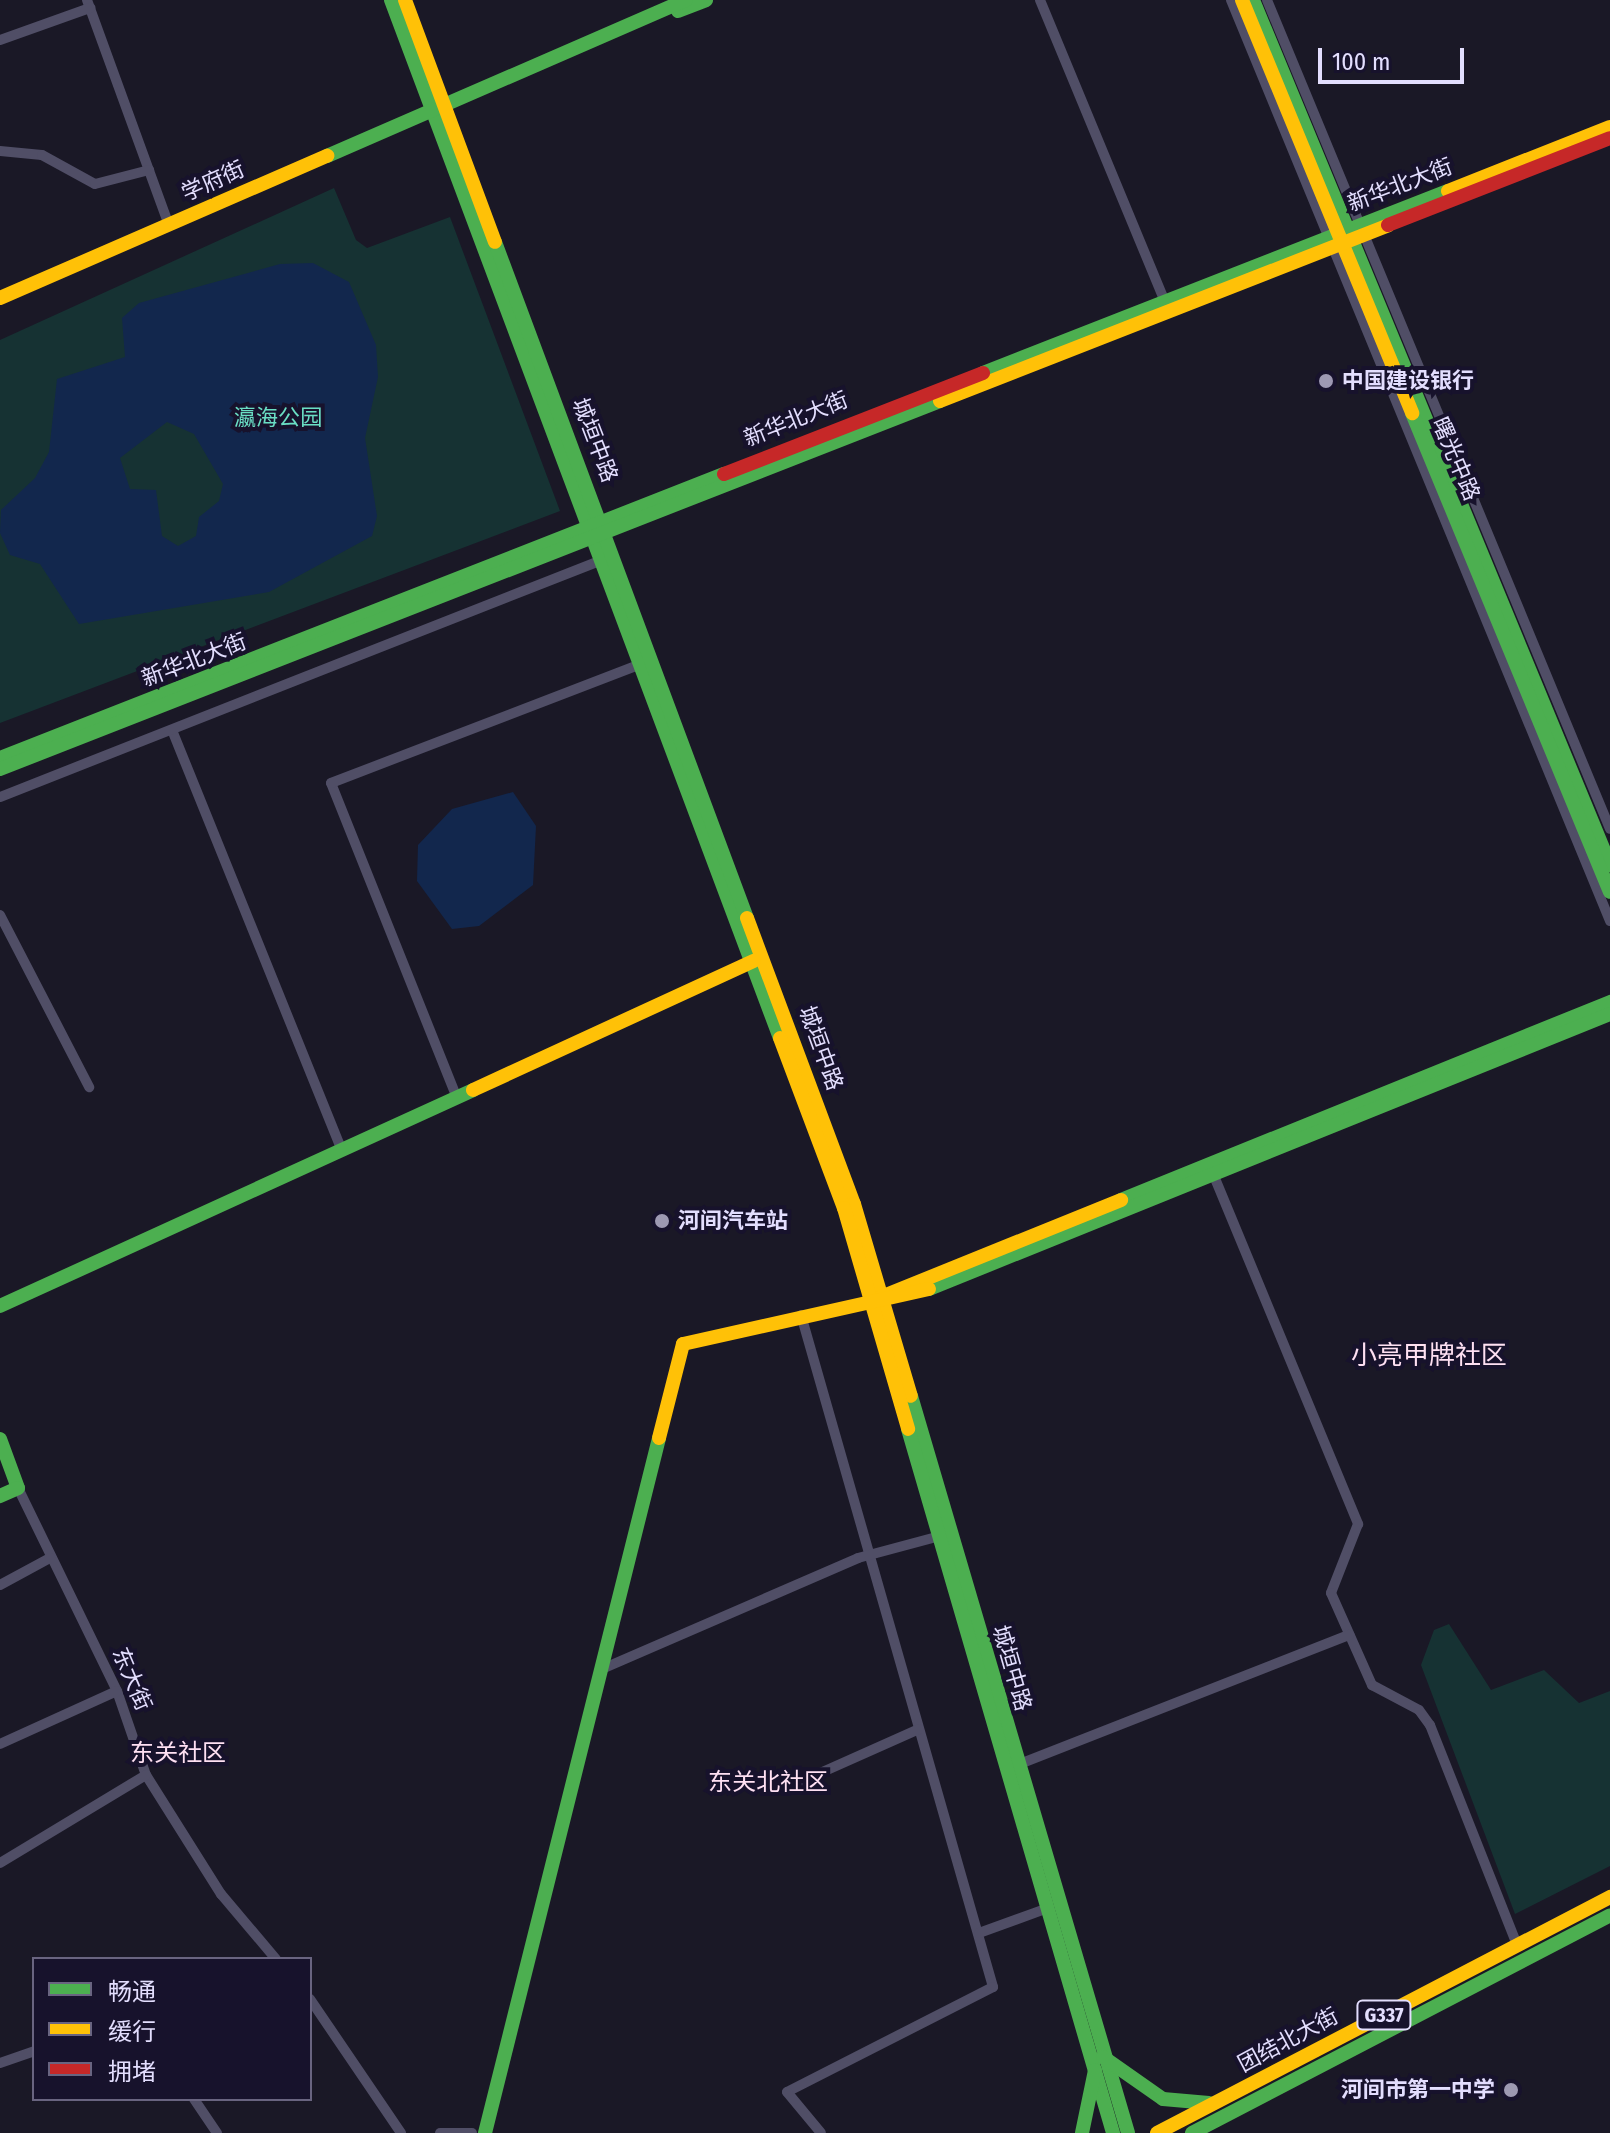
<!DOCTYPE html>
<html>
<head>
<meta charset="utf-8">
<style>
  body { margin:0 }
  #map { position:relative; width:1610px; height:2133px; overflow:hidden; background:#1a1826; font-family:"Fira Sans Condensed","Noto Sans SC",sans-serif }
  div>[style] { position:absolute }
  .green>* { inset:0; background:#163233 }
  .water>* { inset:0; background:#12274d }
  .street>* { height:10px; margin:-5px; padding:0 5px; transform-origin:5px; border-radius:5px; background:#504e66 }
  .fast>* { height:14px; margin:-7px; padding:0 7px; transform-origin:7px; border-radius:7px; background:#4caf50 }
  .slow>* { height:14px; margin:-7px; padding:0 7px; transform-origin:7px; border-radius:7px; background:#ffc107 }
  .jam>* { height:14px; margin:-7px; padding:0 7px; transform-origin:7px; border-radius:7px; background:#c62828 }
  .dots>* { width:22px; height:22px; translate:-50% -50%; box-sizing:border-box; border:4px solid #17122c; border-radius:50% }
  span { translate:-50% -50%; white-space:nowrap; text-align:center; line-height:1.15; -webkit-text-stroke:8px #17122c; paint-order:stroke }
  .shield-label span { padding:2px 6px; background:#17122c; border:2px solid; border-radius:6px; -webkit-text-stroke-width:0 }
  .shield-label { font-size:20px; color:#e3defe; font-weight:700 }
  .street-label { font-size:22px; color:#e3defe }
  .poi-label { font-size:22px; color:#e3defe; font-weight:700 }
  .left { translate:0 -50%; text-align:left }
  .right { translate:-100% -50%; text-align:right }
  .park-label { font-size:22px; color:#6adec4 }
  .neighbourhood-label { font-size:24px; color:#fee0f2 }
  .quarter-label { font-size:26px; color:#fee0f2 }
  .legend { position:absolute; left:32px; top:1957px; width:280px; height:144px; box-sizing:border-box; background:#17122c; border:2px solid #696480; margin:0; padding:10px 14px; list-style:none; font-size:24px; color:#e3defe }
  .legend li { display:flex; align-items:center; gap:16px; height:40px }
  .legend b { width:40px; border:2px solid #696480 }
  .scale { position:absolute; left:1318px; top:48px; width:146px; height:36px; box-sizing:border-box; border:4px solid #e3defe; border-top:0; padding-left:10px; font-size:24px; line-height:28px; white-space:nowrap; color:#e3defe; -webkit-text-stroke:6px #17122c; paint-order:stroke }
</style>
</head>
<body>
<div id="map">
  <div class="green">
    <i style="clip-path:polygon(334px 188px,356px 240px,367px 248px,450px 217px,560px 511px,0 723px,0 340px)"></i>
    <i style="clip-path:polygon(1449px 1624px,1491px 1690px,1544px 1670px,1579px 1703px,1610px 1691px,1610px 1866px,1515px 1914px,1421px 1665px,1434px 1630px)"></i>
  </div>
  <div class="water">
    <i style="clip-path:polygon(evenodd,313px 263px,349px 282px,376px 345px,378px 377px,365px 438px,377px 516px,372px 536px,269px 592px,79px 624px,40px 564px,10px 555px,0 533px,1px 510px,35px 478px,49px 452px,57px 379px,125px 357px,122px 318px,139px 303px,280px 264px,313px 263px,167px 422px,194px 434px,223px 484px,219px 501px,199px 517px,196px 536px,178px 546px,162px 536px,156px 490px,130px 489px,120px 458px,167px 422px)"></i>
    <i style="clip-path:polygon(513px 792px,536px 826px,533px 885px,479px 926px,452px 929px,417px 881px,418px 845px,452px 809px)"></i>
  </div>
  <div class="street">
    <i style="left:87px;top:0;width:239px;rotate:70deg"></i>
    <i style="left:1040px;top:0;width:324px;rotate:67.5deg"></i>
    <i style="left:1231px;top:0;width:996px;rotate:67.63deg"></i>
    <i style="left:1267px;top:0;width:897px;rotate:67.52deg"></i>
    <i style="left:0;top:40px;width:96px;rotate:-19.6deg"></i>
    <i style="left:0;top:151px;width:42px;rotate:5.4deg"></i>
    <i style="left:42px;top:155px;width:60px;rotate:28.7deg"></i>
    <i style="left:95px;top:184px;width:56px;rotate:-14.5deg"></i>
    <i style="left:172px;top:730px;width:451px;rotate:68deg"></i>
    <i style="left:0;top:797px;width:647px;rotate:-21.49deg"></i>
    <i style="left:0;top:915px;width:194px;rotate:62.6deg"></i>
    <i style="left:457px;top:1098px;width:339px;rotate:-111.8deg"></i>
    <i style="left:331px;top:783px;width:332px;rotate:-21deg"></i>
    <i style="left:1214px;top:1176px;width:377px;rotate:67.5deg"></i>
    <i style="left:1358px;top:1524px;width:74px;rotate:111.4deg"></i>
    <i style="left:1331px;top:1593px;width:101px;rotate:66deg"></i>
    <i style="left:1372px;top:1685px;width:53px;rotate:28deg"></i>
    <i style="left:1419px;top:1710px;width:19px;rotate:54deg"></i>
    <i style="left:1430px;top:1725px;width:237px;rotate:68.4deg"></i>
    <i style="left:801px;top:1315px;width:699px;rotate:74.05deg"></i>
    <i style="left:993px;top:1987px;width:231px;rotate:153deg"></i>
    <i style="left:787px;top:2092px;width:53px;rotate:50.3deg"></i>
    <i style="left:18px;top:1488px;width:226px;rotate:64deg"></i>
    <i style="left:117px;top:1691px;width:89px;rotate:71deg"></i>
    <i style="left:146px;top:1775px;width:141px;rotate:57.8deg"></i>
    <i style="left:221px;top:1894px;width:85px;rotate:49.8deg"></i>
    <i style="left:0;top:1585px;width:57px;rotate:-28.4deg"></i>
    <i style="left:602px;top:1669px;width:279px;rotate:-23.4deg"></i>
    <i style="left:858px;top:1558px;width:85px;rotate:-15deg"></i>
    <i style="left:0;top:1744px;width:128px;rotate:-24.4deg"></i>
    <i style="left:1017px;top:1765px;width:357px;rotate:-21.4deg"></i>
    <i style="left:800px;top:1782px;width:130px;rotate:-24deg"></i>
    <i style="left:0;top:1863px;width:170px;rotate:-31.1deg"></i>
    <i style="left:979px;top:1933px;width:73px;rotate:-19.9deg"></i>
    <i style="left:310px;top:1999px;width:162px;rotate:55.8deg"></i>
    <i style="left:0;top:2063px;width:36px;rotate:-19deg"></i>
    <i style="left:194px;top:2099px;width:41px;rotate:55.9deg"></i>
    <i style="left:440px;top:2133px;width:32px"></i>
  </div>
  <div class="fast">
    <i style="left:391px;top:0;width:1108px;rotate:69.46deg"></i>
    <i style="left:1253px;top:0;width:936px;rotate:67.57deg"></i>
    <i style="left:678px;top:11px;width:30px;rotate:-21deg"></i>
    <i style="left:327px;top:156px;width:391px;rotate:-23.5deg"></i>
    <i style="left:495px;top:242px;width:721px;rotate:69.56deg"></i>
    <i style="left:983px;top:373px;width:499px;rotate:-21.4deg"></i>
    <i style="left:1412px;top:413px;width:518px;rotate:67.54deg"></i>
    <i style="left:0;top:758px;width:778px;rotate:-21.42deg"></i>
    <i style="left:0;top:769px;width:1009px;rotate:-21.38deg"></i>
    <i style="left:1121px;top:1200px;width:528px;rotate:-22.04deg"></i>
    <i style="left:929px;top:1289px;width:734px;rotate:-21.99deg"></i>
    <i style="left:0;top:1306px;width:520px;rotate:-24.54deg"></i>
    <i style="left:911px;top:1396px;width:768px;rotate:73.59deg"></i>
    <i style="left:908px;top:1429px;width:733px;rotate:73.76deg"></i>
    <i style="left:0;top:1439px;width:52px;rotate:69.8deg"></i>
    <i style="left:18px;top:1488px;width:20px;rotate:156deg"></i>
    <i style="left:1103px;top:2057px;width:73px;rotate:35deg"></i>
    <i style="left:1163px;top:2099px;width:46px;rotate:5deg"></i>
    <i style="left:485px;top:2133px;width:716px;rotate:-75.94deg"></i>
    <i style="left:1082px;top:2133px;width:64px;rotate:-78.3deg"></i>
    <i style="left:1192px;top:2133px;width:471px;rotate:-27.5deg"></i>
  </div>
  <div class="slow">
    <i style="left:405px;top:0;width:258px;rotate:69.6deg"></i>
    <i style="left:1242px;top:0;width:447px;rotate:67.6deg"></i>
    <i style="left:1448px;top:191px;width:174px;rotate:-21.6deg"></i>
    <i style="left:0;top:298px;width:357px;rotate:-23.5deg"></i>
    <i style="left:940px;top:401px;width:481px;rotate:-21.4deg"></i>
    <i style="left:747px;top:918px;width:305px;rotate:69.5deg"></i>
    <i style="left:854px;top:1204px;width:200px;rotate:73.5deg"></i>
    <i style="left:780px;top:1038px;width:182px;rotate:69.4deg"></i>
    <i style="left:844px;top:1208px;width:230px;rotate:73.8deg"></i>
    <i style="left:473px;top:1090px;width:309px;rotate:-24.7deg"></i>
    <i style="left:881px;top:1297px;width:259px;rotate:-22deg"></i>
    <i style="left:659px;top:1438px;width:97px;rotate:-75.7deg"></i>
    <i style="left:683px;top:1344px;width:252px;rotate:-12.6deg"></i>
    <i style="left:1157px;top:2133px;width:511px;rotate:-27.52deg"></i>
  </div>
  <div class="jam">
    <i style="left:1388px;top:225px;width:238px;rotate:-21.4deg"></i>
    <i style="left:724px;top:474px;width:278px;rotate:-21.3deg"></i>
  </div>
  <div class="dots">
    <i style="left:1326px;top:381px;background:#9d99b2"></i>
    <i style="left:662px;top:1221px;background:#9d99b2"></i>
    <i style="left:1511px;top:2090px;background:#9d99b2"></i>
  </div>
  <div class="shield-label">
    <span style="left:1384px;top:2015px">G337</span>
  </div>
  <div class="street-label">
    <span style="left:213px;top:181px;rotate:-24deg">学府街</span>
    <span style="left:1400px;top:185px;rotate:-21deg">新华北大街</span>
    <span style="left:796px;top:419px;rotate:-22deg">新华北大街</span>
    <span style="left:595px;top:440px;rotate:69deg">城垣中路</span>
    <span style="left:1456px;top:459px;rotate:67deg">曙光中路</span>
    <span style="left:194px;top:660px;rotate:-21deg">新华北大街</span>
    <span style="left:821px;top:1048px;rotate:70deg">城垣中路</span>
    <span style="left:1012px;top:1668px;rotate:74deg">城垣中路</span>
    <span style="left:132px;top:1679px;rotate:67deg">东大街</span>
    <span style="left:1288px;top:2040px;rotate:-28deg">团结北大街</span>
  </div>
  <div class="poi-label">
    <span class="left" style="left:1342px;top:381px">中国建设银行</span>
    <span class="left" style="left:678px;top:1221px">河间汽车站</span>
    <span class="right" style="left:1495px;top:2090px">河间市第一中学</span>
  </div>
  <div class="park-label">
    <span style="left:278px;top:418px">瀛海公园</span>
  </div>
  <div class="neighbourhood-label">
    <span style="left:178px;top:1754px">东关社区</span>
    <span style="left:768px;top:1783px">东关北社区</span>
  </div>
  <div class="quarter-label">
    <span style="left:1429px;top:1356px">小亮甲牌社区</span>
  </div>
  <ul class="legend">
  <li><b style="height:10px;background:#4caf50"></b>畅通</li>
  <li><b style="height:10px;background:#ffc107"></b>缓行</li>
  <li><b style="height:10px;background:#c62828"></b>拥堵</li>
  </ul>
  <div class="scale">100 m</div>
</div>
</body>
</html>
